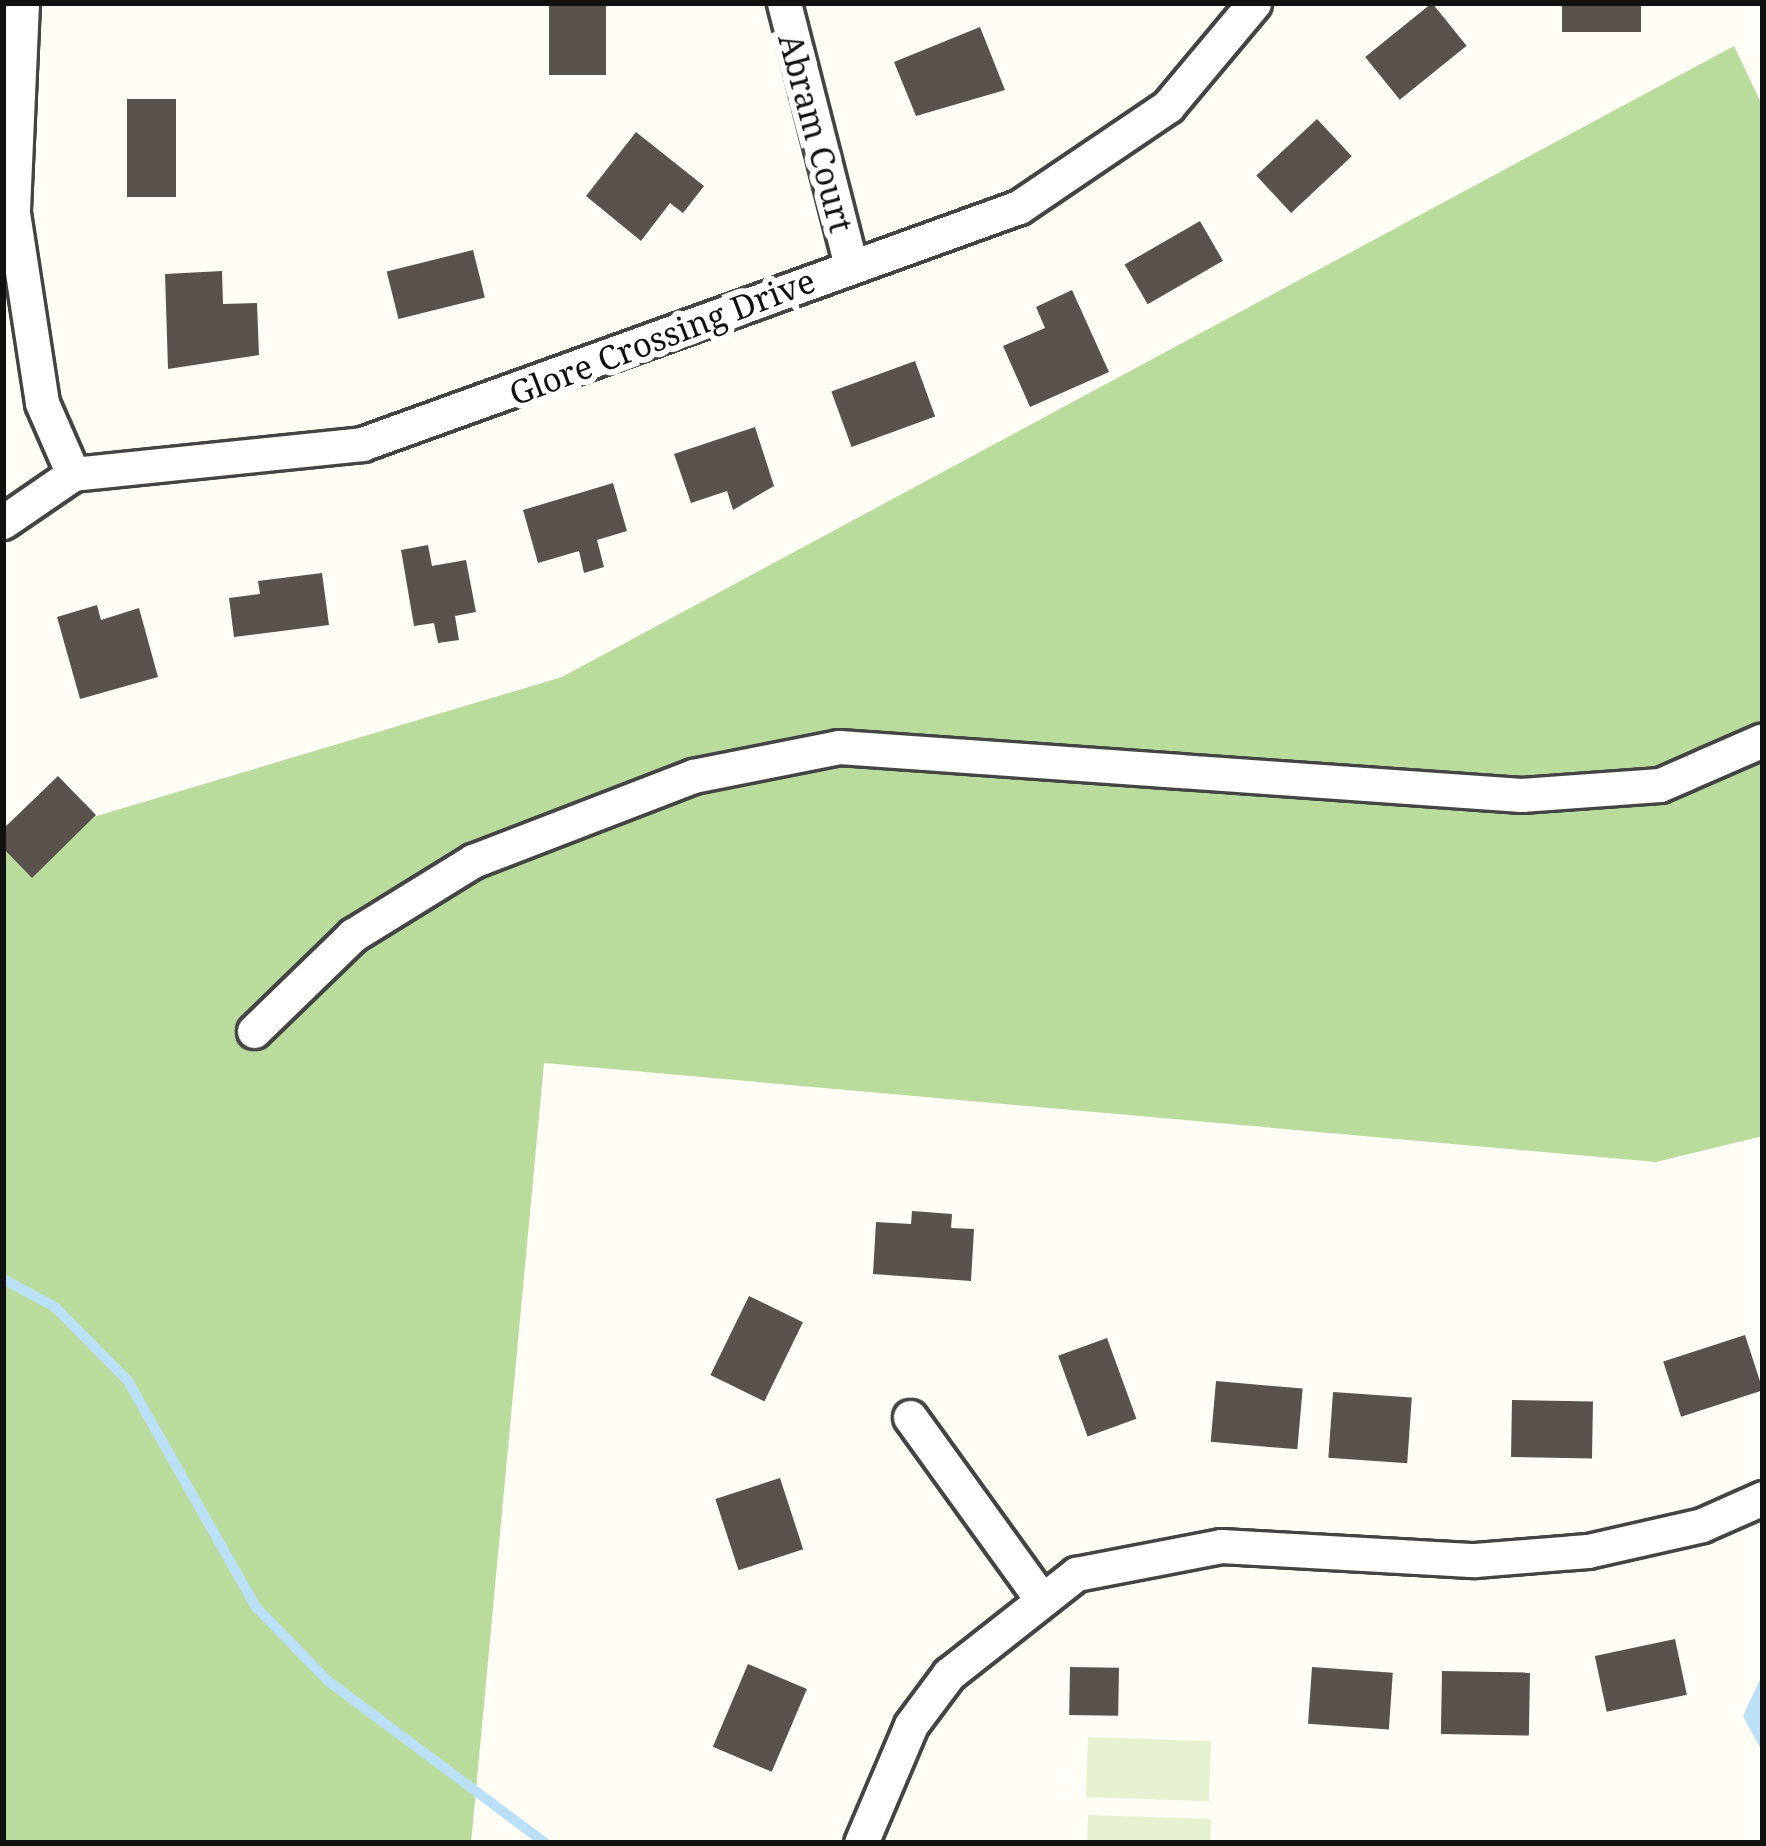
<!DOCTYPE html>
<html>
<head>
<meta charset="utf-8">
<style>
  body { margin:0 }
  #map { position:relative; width:1766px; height:1846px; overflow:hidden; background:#fffdf5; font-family:"Noto Serif",serif }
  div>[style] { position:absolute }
  .forest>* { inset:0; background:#b9dc9c }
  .pitch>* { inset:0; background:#e6f2cf; transform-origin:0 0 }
  .water>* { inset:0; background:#b9e0f7 }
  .stream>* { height:10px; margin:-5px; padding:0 5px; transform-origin:5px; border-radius:5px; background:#b9e0f7 }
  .building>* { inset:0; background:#5a524d; transform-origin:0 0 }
  .roads { filter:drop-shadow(3px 0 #444) drop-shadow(-3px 0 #444) drop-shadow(0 3px #444) drop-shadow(0 -3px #444) }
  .street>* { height:33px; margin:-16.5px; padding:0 16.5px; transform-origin:16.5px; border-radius:16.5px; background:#fff }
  span { translate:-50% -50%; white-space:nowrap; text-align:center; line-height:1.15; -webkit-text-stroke:12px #fff; paint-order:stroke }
  .street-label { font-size:33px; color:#111 }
  .frame { position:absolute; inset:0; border:6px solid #111; pointer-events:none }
</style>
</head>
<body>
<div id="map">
  <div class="forest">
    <i style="clip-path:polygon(1734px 46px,1763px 107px,1763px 1136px,1656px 1162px,544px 1063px,471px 1843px,3px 1843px,3px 844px,562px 677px)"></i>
  </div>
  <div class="pitch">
    <i style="left:1088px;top:1737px;width:123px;height:60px;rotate:2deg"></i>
    <i style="clip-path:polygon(1088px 1815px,1211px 1819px,1210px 1843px,1087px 1843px)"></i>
  </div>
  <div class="water">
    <i style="clip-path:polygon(1763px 1673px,1763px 1753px,1743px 1716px)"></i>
  </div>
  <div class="stream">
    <i style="left:3px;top:1279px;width:59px;rotate:28.3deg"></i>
    <i style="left:55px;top:1307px;width:104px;rotate:45.4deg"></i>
    <i style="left:128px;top:1381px;width:260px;rotate:60.5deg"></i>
    <i style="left:256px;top:1607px;width:103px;rotate:45.8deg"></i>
    <i style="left:328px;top:1681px;width:271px;rotate:36.7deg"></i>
  </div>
  <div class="building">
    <i style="left:549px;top:3px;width:57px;height:72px"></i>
    <i style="left:1432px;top:3px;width:55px;height:86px;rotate:51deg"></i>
    <i style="left:1562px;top:3px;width:79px;height:29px"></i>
    <i style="clip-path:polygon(980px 27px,1005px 90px,916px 116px,894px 62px)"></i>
    <i style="left:127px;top:99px;width:49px;height:98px"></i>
    <i style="left:1317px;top:119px;width:51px;height:83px;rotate:47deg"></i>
    <i style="clip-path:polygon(636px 132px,704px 186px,683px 213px,670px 203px,641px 241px,586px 196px)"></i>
    <i style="left:1200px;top:221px;width:46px;height:87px;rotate:60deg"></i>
    <i style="left:473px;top:250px;width:49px;height:89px;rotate:76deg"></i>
    <i style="clip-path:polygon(222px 271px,223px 304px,257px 303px,259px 355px,168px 369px,165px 274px)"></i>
    <i style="clip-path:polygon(1072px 290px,1109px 372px,1030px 407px,1003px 346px,1045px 328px,1036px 307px)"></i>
    <i style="left:915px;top:361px;width:59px;height:89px;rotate:70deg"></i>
    <i style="clip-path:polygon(755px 427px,774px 486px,733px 510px,727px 491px,691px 503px,674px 454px)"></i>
    <i style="clip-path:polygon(613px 483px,627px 531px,597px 540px,604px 567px,584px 573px,579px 551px,538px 563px,523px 510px)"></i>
    <i style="clip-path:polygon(428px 545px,432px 566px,466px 560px,476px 612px,455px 616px,459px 640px,438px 643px,434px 623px,414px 626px,401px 550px)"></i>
    <i style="clip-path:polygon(322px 573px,329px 625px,234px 637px,229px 598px,260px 594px,258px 581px)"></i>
    <i style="clip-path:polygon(97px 605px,101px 620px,139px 608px,158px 677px,80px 699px,57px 617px)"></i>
    <i style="clip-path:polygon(58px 776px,96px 815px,32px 878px,3px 848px,3px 829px)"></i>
    <i style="clip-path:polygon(912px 1211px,952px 1214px,951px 1228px,974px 1229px,971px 1281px,873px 1274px,876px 1222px,911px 1224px)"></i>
    <i style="left:749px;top:1296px;width:60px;height:88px;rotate:26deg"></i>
    <i style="left:1745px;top:1335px;width:58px;height:86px;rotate:72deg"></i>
    <i style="left:1107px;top:1338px;width:86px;height:52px;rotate:70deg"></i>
    <i style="left:1216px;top:1381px;width:87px;height:61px;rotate:5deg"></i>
    <i style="left:1333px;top:1392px;width:79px;height:66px;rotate:4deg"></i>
    <i style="left:1512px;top:1400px;width:81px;height:57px;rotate:1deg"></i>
    <i style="left:780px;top:1478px;width:75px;height:68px;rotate:72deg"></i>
    <i style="left:1675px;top:1639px;width:57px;height:82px;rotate:78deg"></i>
    <i style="left:748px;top:1664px;width:64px;height:90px;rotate:23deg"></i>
    <i style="left:1070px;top:1667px;width:49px;height:48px;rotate:1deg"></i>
    <i style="left:1312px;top:1667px;width:81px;height:57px;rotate:4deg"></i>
    <i style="left:1442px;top:1671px;width:88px;height:63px;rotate:1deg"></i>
  </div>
  <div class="roads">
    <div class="street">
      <i style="left:22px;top:3px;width:210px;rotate:92.5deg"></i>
      <i style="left:13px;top:213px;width:192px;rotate:81.3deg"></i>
      <i style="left:42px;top:403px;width:77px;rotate:66.4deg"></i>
      <i style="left:784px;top:3px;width:267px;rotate:75.7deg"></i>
      <i style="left:3px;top:522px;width:85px;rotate:-34.4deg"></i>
      <i style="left:73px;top:474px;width:291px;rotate:-5.9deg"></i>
      <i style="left:362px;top:444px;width:698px;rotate:-19.84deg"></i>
      <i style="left:1019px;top:207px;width:180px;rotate:-34.1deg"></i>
      <i style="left:1168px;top:106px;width:134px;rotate:-50.1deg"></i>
      <i style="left:254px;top:1031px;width:138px;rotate:-44.1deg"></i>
      <i style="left:353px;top:935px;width:141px;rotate:-31.7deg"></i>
      <i style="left:473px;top:861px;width:236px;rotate:-21.1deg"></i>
      <i style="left:693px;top:776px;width:149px;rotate:-11.2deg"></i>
      <i style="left:839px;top:747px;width:684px;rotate:4.03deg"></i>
      <i style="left:1521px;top:795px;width:139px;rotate:-4.1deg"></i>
      <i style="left:1660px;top:785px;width:112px;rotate:-23.6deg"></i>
      <i style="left:910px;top:1417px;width:221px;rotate:54.2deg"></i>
      <i style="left:861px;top:1843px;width:128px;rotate:-67deg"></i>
      <i style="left:911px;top:1725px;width:64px;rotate:-53.3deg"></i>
      <i style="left:949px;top:1674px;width:162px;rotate:-38.2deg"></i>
      <i style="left:1076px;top:1574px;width:148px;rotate:-10.9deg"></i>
      <i style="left:1221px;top:1546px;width:254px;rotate:3.2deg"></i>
      <i style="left:1475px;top:1560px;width:113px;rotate:-4.6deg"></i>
      <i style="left:1588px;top:1551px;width:117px;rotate:-12.8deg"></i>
      <i style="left:1702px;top:1525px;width:67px;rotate:-23.9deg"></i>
    </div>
  </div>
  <div class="street-label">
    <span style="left:816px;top:133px;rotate:75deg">Abram Court</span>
    <span style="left:662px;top:337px;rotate:-21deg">Glore Crossing Drive</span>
  </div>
  <div class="frame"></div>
</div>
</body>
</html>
